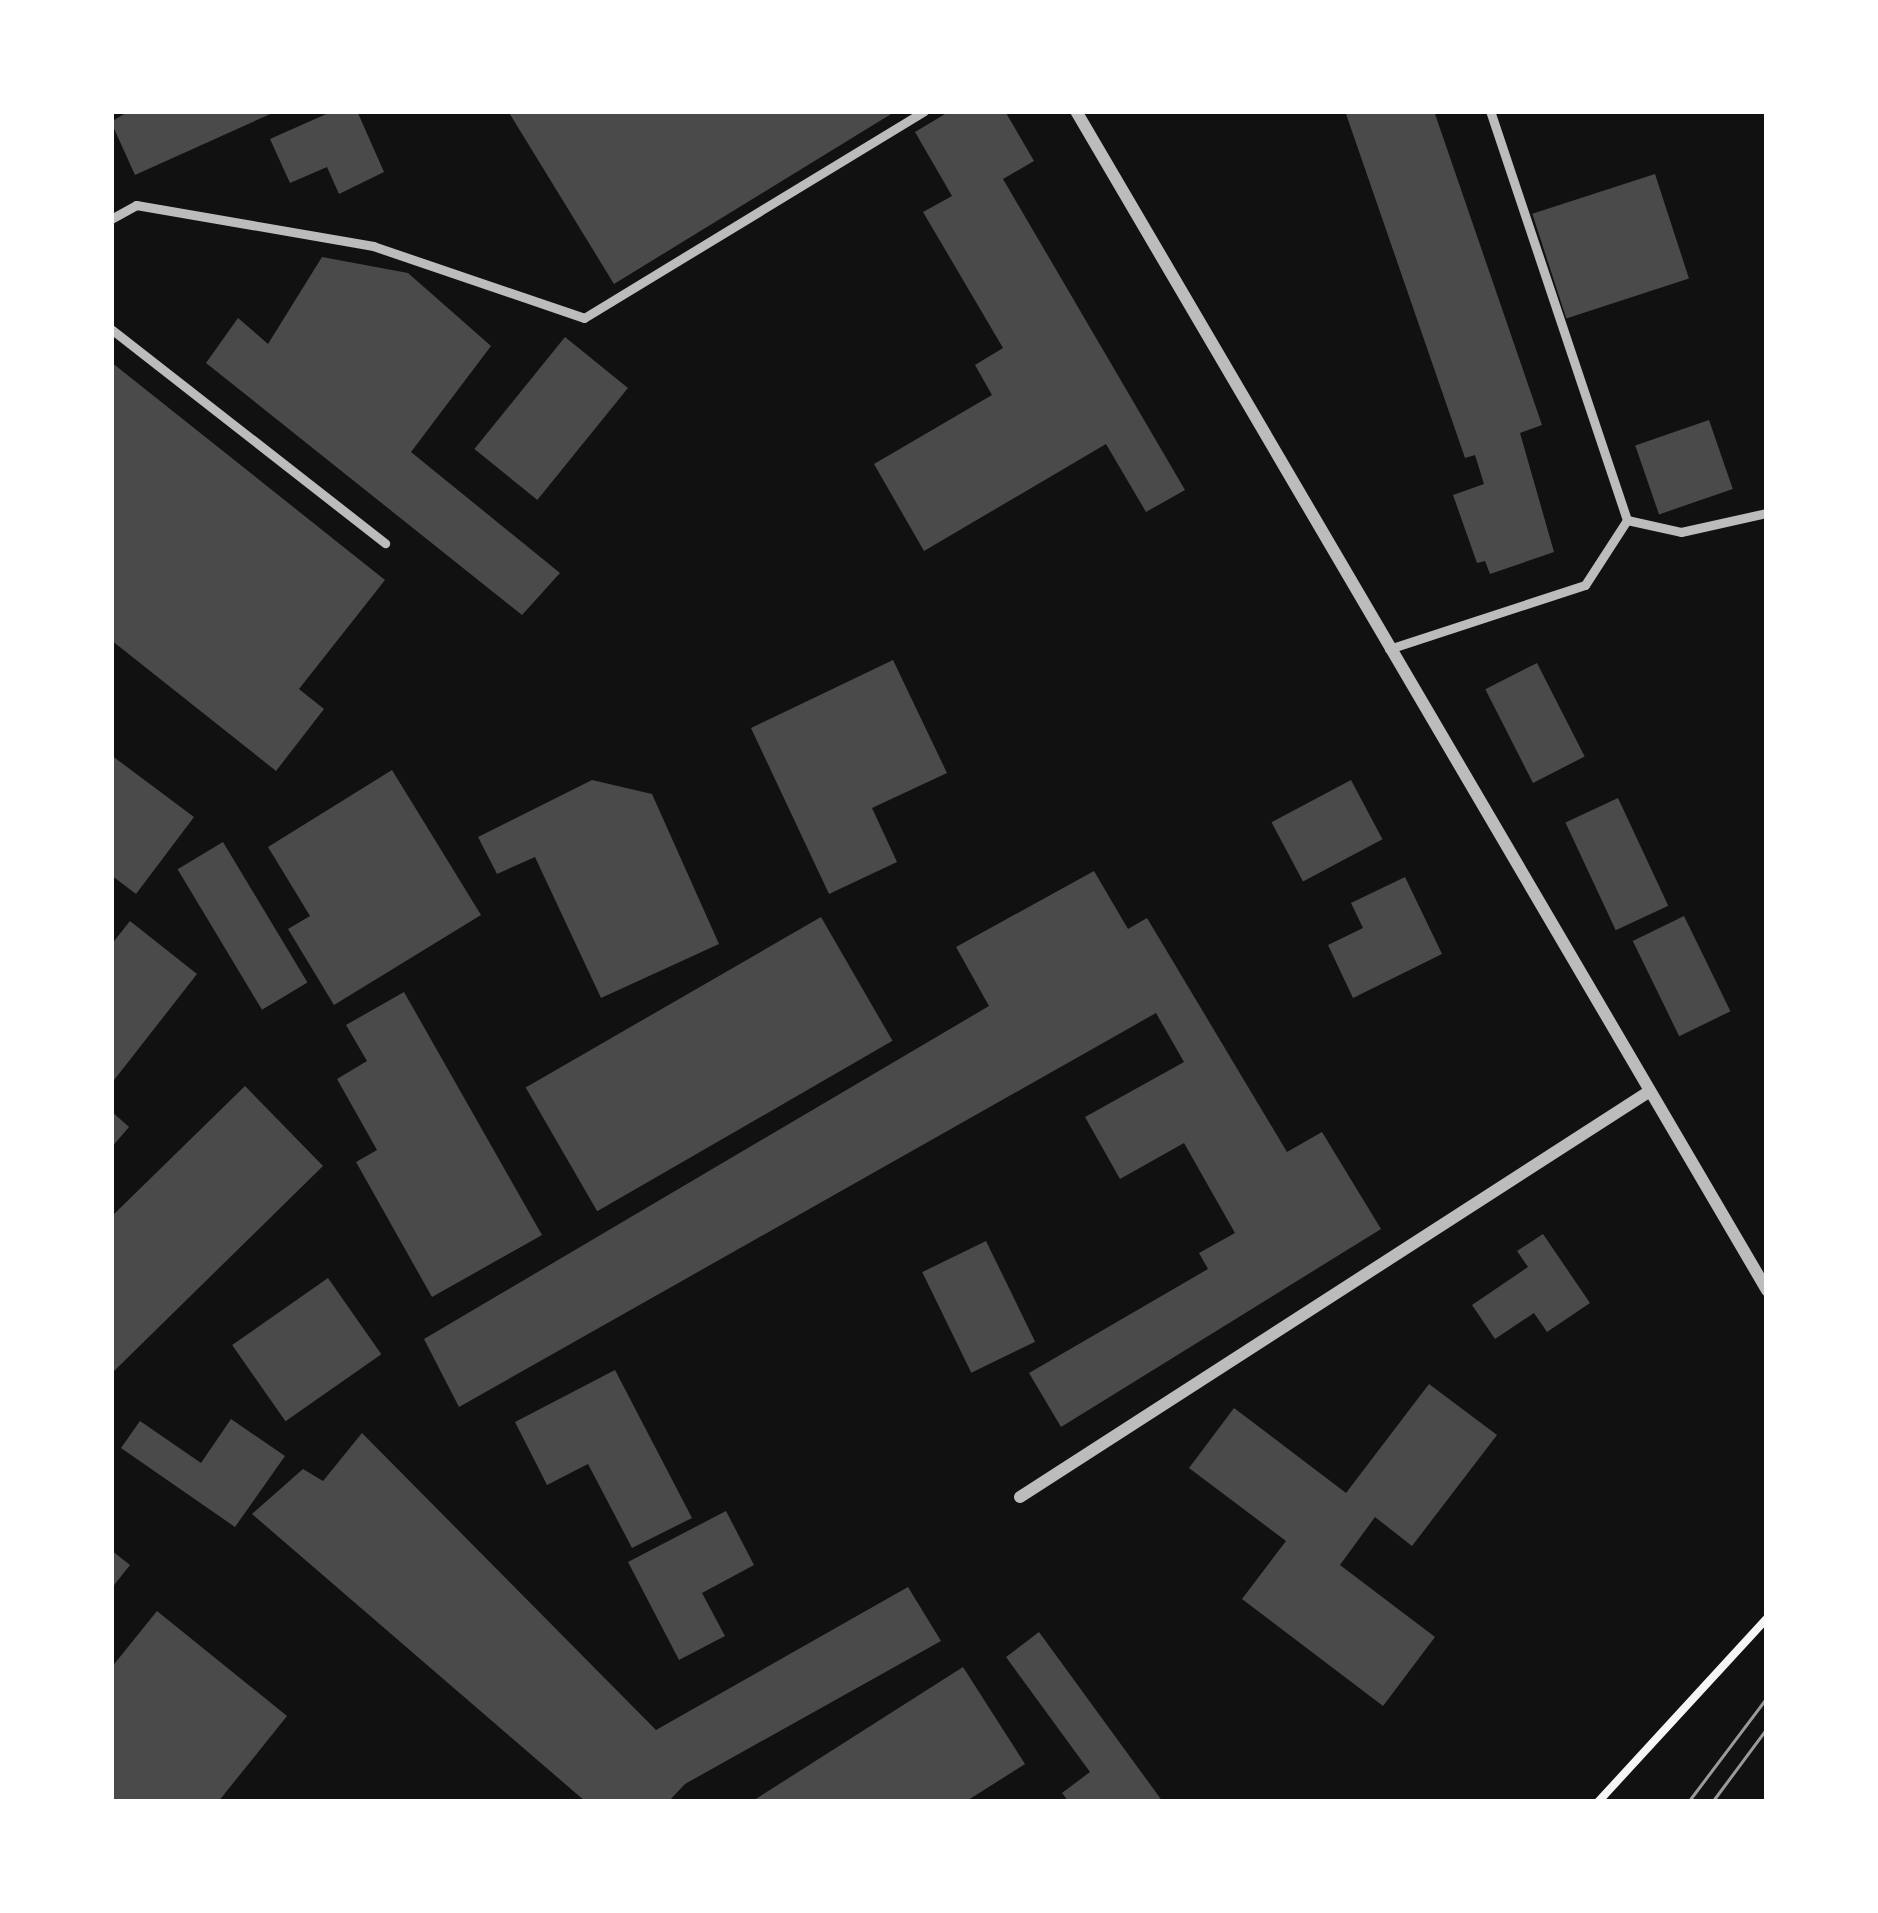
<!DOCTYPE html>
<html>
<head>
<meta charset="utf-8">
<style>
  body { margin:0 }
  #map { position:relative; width:1878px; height:1913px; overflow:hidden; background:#111; font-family:Overpass,sans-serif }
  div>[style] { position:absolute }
  .building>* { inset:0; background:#4a4a4a; transform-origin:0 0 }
  .path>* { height:8px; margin:-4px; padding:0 4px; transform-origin:4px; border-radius:4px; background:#f5f5f5 }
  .service>* { height:9px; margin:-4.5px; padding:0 4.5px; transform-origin:4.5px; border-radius:4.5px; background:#bcbcbc }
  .minor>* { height:12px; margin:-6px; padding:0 6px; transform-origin:6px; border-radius:6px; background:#bcbcbc }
  .tram>* { height:3px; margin:-1.5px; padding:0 1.5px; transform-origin:1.5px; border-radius:1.5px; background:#9a9a9a }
  span { translate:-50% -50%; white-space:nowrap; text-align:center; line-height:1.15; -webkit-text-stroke:12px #fff; paint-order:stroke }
  .frame { position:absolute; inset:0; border:114px solid #fff; pointer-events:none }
</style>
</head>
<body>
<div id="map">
  <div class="building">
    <i style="clip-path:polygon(129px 111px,277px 111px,135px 175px,111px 122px)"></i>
    <i style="clip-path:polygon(333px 111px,357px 111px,384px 172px,339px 194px,327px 167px,290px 183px,270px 139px)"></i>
    <i style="clip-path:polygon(508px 111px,896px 111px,614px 284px)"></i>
    <i style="clip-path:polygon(950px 111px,1005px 111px,1034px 161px,1003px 179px,1185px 490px,1146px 512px,1106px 444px,924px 551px,874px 464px,992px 395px,975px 365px,1003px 348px,923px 212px,952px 196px,915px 132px)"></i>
    <i style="clip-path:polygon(1345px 111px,1434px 111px,1542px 425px,1520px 433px,1554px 552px,1490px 574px,1485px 561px,1477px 563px,1453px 495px,1484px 484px,1475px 455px,1465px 458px)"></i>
    <i style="left:1655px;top:174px;width:110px;height:129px;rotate:72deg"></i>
    <i style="clip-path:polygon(322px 257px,408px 273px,491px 346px,411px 452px,560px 573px,522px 615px,206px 363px,238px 318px,268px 344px)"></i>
    <i style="left:565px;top:337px;width:81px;height:144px;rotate:39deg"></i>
    <i style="clip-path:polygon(111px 362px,385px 580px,299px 689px,324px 709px,276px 771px,111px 640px)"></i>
    <i style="left:1709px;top:420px;width:73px;height:78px;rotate:71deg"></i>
    <i style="clip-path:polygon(893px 660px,947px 773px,872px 808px,897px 862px,829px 894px,751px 728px)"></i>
    <i style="left:1537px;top:663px;width:105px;height:58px;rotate:63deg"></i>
    <i style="clip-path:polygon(111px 755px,194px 817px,136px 894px,111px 875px)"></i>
    <i style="clip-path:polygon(392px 770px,481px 915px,334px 1005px,288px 929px,310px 916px,268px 847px)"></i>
    <i style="clip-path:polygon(592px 780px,652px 794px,719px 944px,601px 998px,535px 857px,497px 874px,478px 837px)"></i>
    <i style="left:1351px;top:780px;width:67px;height:90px;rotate:62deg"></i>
    <i style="left:1618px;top:798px;width:119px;height:58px;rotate:65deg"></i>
    <i style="left:223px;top:842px;width:164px;height:53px;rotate:59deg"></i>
    <i style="clip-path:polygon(1094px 871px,1128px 929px,1147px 918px,1287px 1152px,1322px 1132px,1381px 1229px,1061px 1427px,1029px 1373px,1208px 1269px,1199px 1253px,1235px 1233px,1184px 1143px,1120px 1179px,1085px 1117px,1184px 1062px,1156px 1013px,459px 1407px,424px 1339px,989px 1006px,956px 947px)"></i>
    <i style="clip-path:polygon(1405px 877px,1442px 954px,1353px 998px,1328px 945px,1363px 928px,1351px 903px)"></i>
    <i style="left:1684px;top:916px;width:106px;height:57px;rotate:64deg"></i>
    <i style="left:821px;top:917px;width:143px;height:341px;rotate:60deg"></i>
    <i style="clip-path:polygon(130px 921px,197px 974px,111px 1084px,111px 945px)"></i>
    <i style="clip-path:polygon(404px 992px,542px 1235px,432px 1297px,356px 1162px,377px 1150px,337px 1079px,367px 1061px,346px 1025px)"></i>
    <i style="clip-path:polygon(245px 1086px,323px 1166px,111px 1374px,111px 1217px)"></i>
    <i style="clip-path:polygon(111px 1111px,129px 1127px,111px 1148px)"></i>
    <i style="clip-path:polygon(1543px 1234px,1590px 1303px,1547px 1332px,1534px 1313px,1495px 1339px,1472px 1305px,1528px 1267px,1517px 1251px)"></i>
    <i style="left:986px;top:1241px;width:112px;height:71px;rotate:64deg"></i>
    <i style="left:328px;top:1278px;width:93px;height:117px;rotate:55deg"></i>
    <i style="clip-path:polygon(615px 1370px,692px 1518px,632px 1548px,588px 1464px,547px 1485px,515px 1422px)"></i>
    <i style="clip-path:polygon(1429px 1384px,1497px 1435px,1412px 1546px,1375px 1517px,1340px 1565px,1435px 1637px,1383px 1706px,1242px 1599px,1286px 1541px,1189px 1468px,1234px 1408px,1346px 1493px)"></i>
    <i style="clip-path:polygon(231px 1419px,285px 1456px,235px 1527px,121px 1448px,140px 1421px,201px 1463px)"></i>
    <i style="clip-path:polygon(362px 1433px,656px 1730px,908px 1587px,941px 1641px,685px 1784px,668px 1802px,586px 1802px,252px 1514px,303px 1469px,323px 1481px)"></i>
    <i style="clip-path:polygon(726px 1511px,754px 1565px,702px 1593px,725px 1636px,679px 1660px,628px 1562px)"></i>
    <i style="clip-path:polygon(111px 1550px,130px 1565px,111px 1589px)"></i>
    <i style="clip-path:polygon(157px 1611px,287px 1716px,218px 1802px,111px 1802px,111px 1668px)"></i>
    <i style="clip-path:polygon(1039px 1632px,1163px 1802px,1069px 1802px,1062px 1793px,1090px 1772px,1006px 1657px)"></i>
    <i style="clip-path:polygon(963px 1667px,1025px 1764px,965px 1802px,751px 1802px)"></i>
  </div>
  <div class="path">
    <i style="left:1598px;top:1802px;width:250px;rotate:-47.4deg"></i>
  </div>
  <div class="service">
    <i style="left:111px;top:219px;width:29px;rotate:-29deg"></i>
    <i style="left:136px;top:205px;width:241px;rotate:9.8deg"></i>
    <i style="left:373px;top:246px;width:223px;rotate:18.8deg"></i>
    <i style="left:584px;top:318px;width:398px;rotate:-31.3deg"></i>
    <i style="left:111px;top:329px;width:348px;rotate:38deg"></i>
    <i style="left:1627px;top:520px;width:55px;rotate:12.5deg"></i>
    <i style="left:1681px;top:532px;width:88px;rotate:-12.5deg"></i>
    <i style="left:1389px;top:649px;width:206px;rotate:-18.1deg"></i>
    <i style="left:1585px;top:585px;width:77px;rotate:-57.1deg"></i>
    <i style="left:1627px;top:520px;width:431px;rotate:-108.5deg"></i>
  </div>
  <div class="minor">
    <i style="left:1076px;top:111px;width:1367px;rotate:59.63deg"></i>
    <i style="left:1020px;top:1497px;width:746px;rotate:-32.8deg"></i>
  </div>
  <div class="tram">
    <i style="left:1688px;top:1802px;width:131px;rotate:-53deg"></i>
    <i style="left:1712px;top:1802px;width:92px;rotate:-53.4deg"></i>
  </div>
  <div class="frame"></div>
</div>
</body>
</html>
